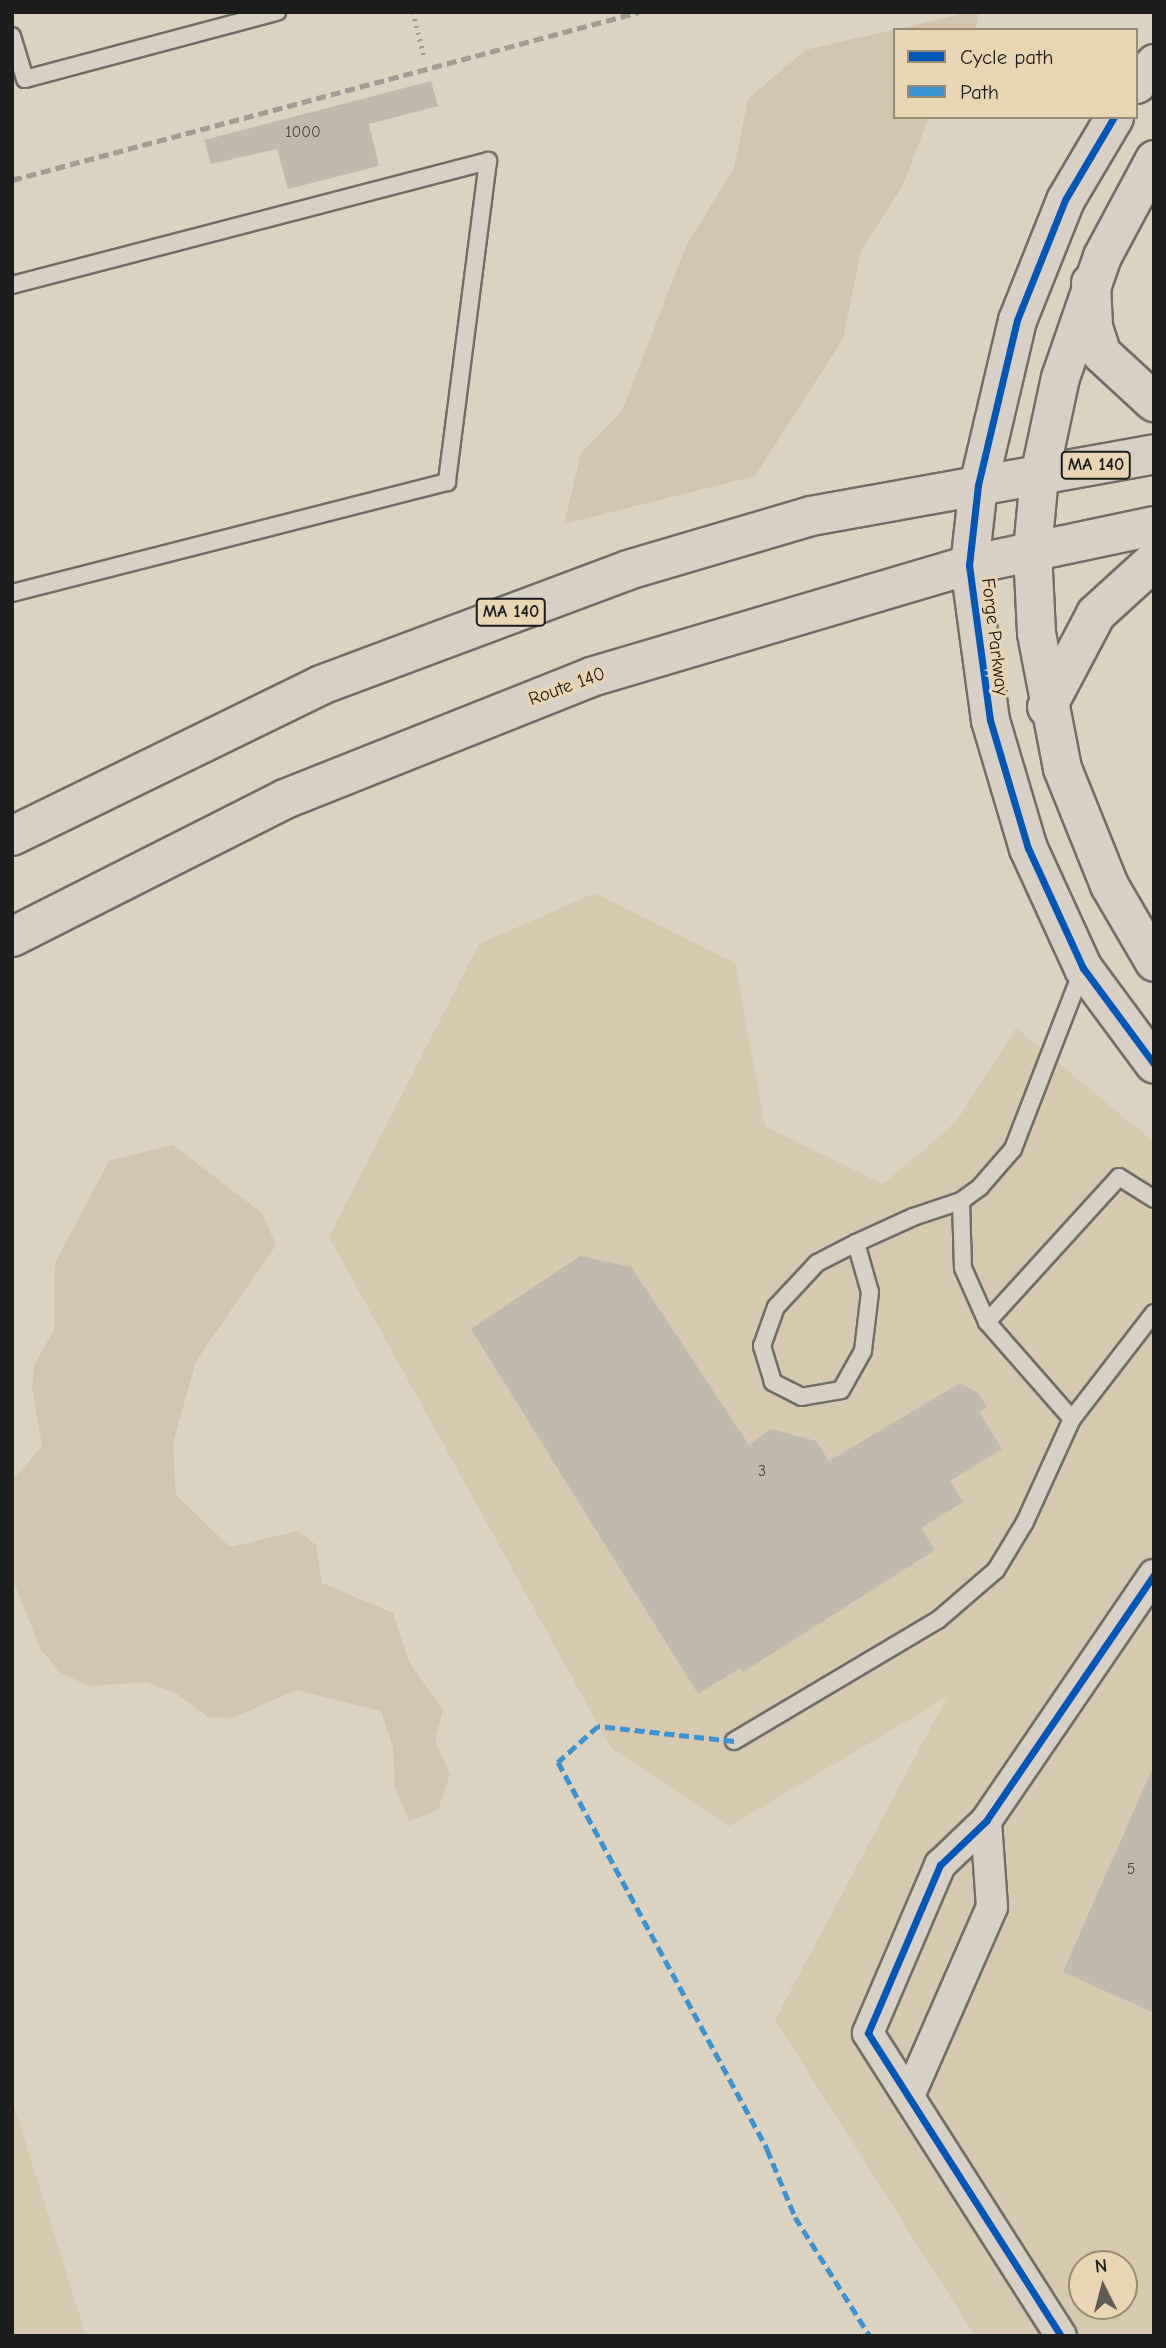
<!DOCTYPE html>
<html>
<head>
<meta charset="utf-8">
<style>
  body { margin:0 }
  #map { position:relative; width:1166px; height:2348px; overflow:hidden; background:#dcd2c0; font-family:"Comic Neue",sans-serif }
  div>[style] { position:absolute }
  .built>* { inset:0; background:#d7c8b0 }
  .green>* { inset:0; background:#d3c5ad }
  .building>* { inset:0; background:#c0b9ac }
  .path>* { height:4.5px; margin-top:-2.25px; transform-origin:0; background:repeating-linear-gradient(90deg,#a39c92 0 2px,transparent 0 7px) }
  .roads { filter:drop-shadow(2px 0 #726e66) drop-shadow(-2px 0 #726e66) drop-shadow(0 2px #726e66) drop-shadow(0 -2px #726e66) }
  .service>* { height:16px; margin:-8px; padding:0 8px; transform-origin:8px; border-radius:8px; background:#d8d0c4 }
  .minor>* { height:30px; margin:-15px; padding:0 15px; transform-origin:15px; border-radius:15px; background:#d8d0c4 }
  .tertiary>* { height:37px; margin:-18.5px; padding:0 18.5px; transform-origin:18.5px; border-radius:18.5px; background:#d8d0c4 }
  .primary>* { height:38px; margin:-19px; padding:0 19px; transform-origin:19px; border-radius:19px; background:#d8d0c4 }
  .rail>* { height:5px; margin-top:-2.5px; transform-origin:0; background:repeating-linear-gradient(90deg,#a39c92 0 10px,transparent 0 15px) }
  .quiet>* { height:5px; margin-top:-2.5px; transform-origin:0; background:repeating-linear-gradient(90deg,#3a94d4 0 10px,transparent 0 15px) }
  .cycleway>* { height:7px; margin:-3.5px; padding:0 3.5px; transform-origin:3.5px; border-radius:3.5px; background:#0057b8 }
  span { translate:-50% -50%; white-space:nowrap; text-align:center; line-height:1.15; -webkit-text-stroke:6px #e9d5b3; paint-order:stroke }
  .number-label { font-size:16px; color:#454340 }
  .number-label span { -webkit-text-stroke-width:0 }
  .shield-label span { padding:2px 5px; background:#e9d5b3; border:2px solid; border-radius:5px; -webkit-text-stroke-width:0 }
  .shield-label { font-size:18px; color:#1c1c1c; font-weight:700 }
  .street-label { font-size:19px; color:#1c1c1c }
  .frame { position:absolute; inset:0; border:14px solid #1c1c1c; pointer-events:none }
  .legend { position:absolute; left:893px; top:28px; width:245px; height:91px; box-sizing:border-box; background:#e9d5b3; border:2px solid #978b77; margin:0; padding:9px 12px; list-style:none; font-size:21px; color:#1c1c1c }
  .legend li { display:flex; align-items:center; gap:14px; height:35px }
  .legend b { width:35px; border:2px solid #978b77 }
  .north { position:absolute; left:1068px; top:2250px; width:70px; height:70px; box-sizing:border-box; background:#e9d5b3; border:2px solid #978b77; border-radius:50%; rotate:354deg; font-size:19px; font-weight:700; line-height:28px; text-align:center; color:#1c1c1c }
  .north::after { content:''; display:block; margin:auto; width:24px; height:32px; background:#5f5c55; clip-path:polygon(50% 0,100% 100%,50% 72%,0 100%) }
</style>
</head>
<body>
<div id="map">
  <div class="built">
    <i style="clip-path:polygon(evenodd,595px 893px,735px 963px,765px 1126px,883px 1184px,956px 1122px,1016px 1028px,1154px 1142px,1154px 2336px,975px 2336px,775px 2020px,947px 1697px,730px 1826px,611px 1748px,329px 1237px,479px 944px,595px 893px,1082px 2264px,1124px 2264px,1124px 2306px,1082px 2306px,1082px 2264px)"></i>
    <i style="clip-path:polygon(12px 2099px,86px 2336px,12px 2336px)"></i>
  </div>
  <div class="green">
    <i style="clip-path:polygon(970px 12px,978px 12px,976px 30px,895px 30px,895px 117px,929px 117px,903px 185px,861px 251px,843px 339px,755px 476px,564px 524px,581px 453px,622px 411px,686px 246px,734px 168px,748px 99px,805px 50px)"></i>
    <i style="clip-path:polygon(173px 1145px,262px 1213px,276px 1245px,196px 1361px,173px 1443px,176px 1495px,230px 1547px,298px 1531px,316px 1545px,322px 1583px,393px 1613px,409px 1662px,443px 1710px,435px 1740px,450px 1774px,438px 1810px,414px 1819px,409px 1821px,395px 1787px,393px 1748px,381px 1711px,296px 1690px,233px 1718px,208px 1717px,174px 1692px,146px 1682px,90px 1686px,62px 1674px,41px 1650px,12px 1578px,12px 1481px,42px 1446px,32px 1387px,34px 1365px,54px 1330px,55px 1263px,109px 1161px)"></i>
  </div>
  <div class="building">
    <i style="clip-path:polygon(431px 81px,438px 106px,369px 124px,379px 166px,288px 189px,277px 149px,211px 164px,204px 140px)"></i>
    <i style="clip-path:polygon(580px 1256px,631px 1267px,749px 1445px,770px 1429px,816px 1441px,829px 1461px,960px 1383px,978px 1393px,987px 1407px,979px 1412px,1002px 1449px,950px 1481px,963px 1502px,921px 1528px,935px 1550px,743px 1672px,740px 1668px,698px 1694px,471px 1329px)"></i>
    <i style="clip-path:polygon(1154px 1765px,1154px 2013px,1063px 1972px)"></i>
  </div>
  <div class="path">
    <i style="left:413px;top:12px;width:49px;rotate:75.7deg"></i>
  </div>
  <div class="roads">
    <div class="service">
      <i style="left:12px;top:36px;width:45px;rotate:73.2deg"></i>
      <i style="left:25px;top:79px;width:261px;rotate:-14.9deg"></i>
      <i style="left:12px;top:285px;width:492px;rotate:-14.6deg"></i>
      <i style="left:488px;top:161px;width:324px;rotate:97.3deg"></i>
      <i style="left:447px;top:482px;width:449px;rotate:165.7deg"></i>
      <i style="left:961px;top:1201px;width:67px;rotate:88.3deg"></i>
      <i style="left:963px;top:1268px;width:59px;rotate:66deg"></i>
      <i style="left:987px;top:1322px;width:129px;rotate:48.8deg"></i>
      <i style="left:1072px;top:1419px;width:134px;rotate:-52.3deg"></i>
      <i style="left:856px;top:1243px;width:51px;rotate:74.1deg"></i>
      <i style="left:870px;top:1292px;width:59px;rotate:96.8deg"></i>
      <i style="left:863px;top:1351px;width:45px;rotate:119.4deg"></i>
      <i style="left:841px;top:1390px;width:40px;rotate:170deg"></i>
      <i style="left:802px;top:1397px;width:33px;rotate:-153deg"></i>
      <i style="left:773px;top:1382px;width:38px;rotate:-107deg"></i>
      <i style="left:762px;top:1346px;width:41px;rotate:-70.3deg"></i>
      <i style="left:776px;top:1307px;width:60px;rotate:-47deg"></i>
      <i style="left:817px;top:1263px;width:44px;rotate:-27.1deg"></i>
      <i style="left:856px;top:1243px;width:63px;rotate:-24.5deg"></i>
      <i style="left:913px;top:1217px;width:51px;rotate:-18.4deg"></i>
      <i style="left:961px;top:1201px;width:24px;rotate:-36deg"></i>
      <i style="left:980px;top:1187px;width:50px;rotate:-49deg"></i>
      <i style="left:1013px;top:1149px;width:191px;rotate:-68.8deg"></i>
      <i style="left:987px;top:1322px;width:196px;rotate:-47.7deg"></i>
      <i style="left:1119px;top:1177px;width:41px;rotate:32.2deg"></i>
      <i style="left:734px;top:1741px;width:237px;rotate:-30.7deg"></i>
      <i style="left:938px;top:1620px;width:77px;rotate:-40.8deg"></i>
      <i style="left:996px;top:1570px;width:56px;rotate:-58.9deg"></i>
      <i style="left:1025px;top:1522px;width:113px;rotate:-65.5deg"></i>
    </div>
    <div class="minor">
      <i style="left:909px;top:2096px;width:206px;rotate:-66.3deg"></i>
      <i style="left:992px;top:1907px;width:86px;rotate:-94deg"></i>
      <i style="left:1061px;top:2336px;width:359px;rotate:-122.5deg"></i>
      <i style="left:868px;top:2033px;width:183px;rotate:-66.8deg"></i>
      <i style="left:940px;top:1865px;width:64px;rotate:-43.7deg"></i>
      <i style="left:986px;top:1821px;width:298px;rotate:-55.7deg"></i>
    </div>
    <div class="tertiary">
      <i style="left:1136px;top:84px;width:28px;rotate:-49deg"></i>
      <i style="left:1114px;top:117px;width:96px;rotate:120.6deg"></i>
      <i style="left:1065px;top:200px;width:129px;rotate:111.8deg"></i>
      <i style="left:1017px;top:320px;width:170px;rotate:103.3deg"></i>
      <i style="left:978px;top:485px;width:81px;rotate:96.4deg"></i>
      <i style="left:969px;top:565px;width:156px;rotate:82.3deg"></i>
      <i style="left:990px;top:720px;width:134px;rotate:73.5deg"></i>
      <i style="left:1028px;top:848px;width:132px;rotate:65.4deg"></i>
      <i style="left:1083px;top:968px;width:119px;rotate:53.5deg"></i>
      <i style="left:1154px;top:159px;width:110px;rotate:118.2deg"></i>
      <i style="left:1102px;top:256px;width:128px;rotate:109.1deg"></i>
      <i style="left:1060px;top:377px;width:100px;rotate:102.1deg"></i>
      <i style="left:1039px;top:475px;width:75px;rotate:95.3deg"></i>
      <i style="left:1032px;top:550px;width:83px;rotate:87.2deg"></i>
      <i style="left:1036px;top:633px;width:137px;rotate:79.1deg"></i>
      <i style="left:1062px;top:768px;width:126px;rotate:68.1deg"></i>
      <i style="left:1109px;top:885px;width:89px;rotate:59.7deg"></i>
    </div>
    <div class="primary">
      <i style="left:1091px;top:283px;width:44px;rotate:87.4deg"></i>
      <i style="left:1093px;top:327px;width:28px;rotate:72deg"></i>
      <i style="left:1102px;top:354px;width:71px;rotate:42.7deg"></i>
      <i style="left:1047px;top:707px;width:105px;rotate:-62.2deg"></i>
      <i style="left:1096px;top:614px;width:79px;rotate:-42.4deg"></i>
      <i style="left:12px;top:836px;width:344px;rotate:-26deg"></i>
      <i style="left:321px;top:685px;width:328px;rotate:-20.5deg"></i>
      <i style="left:628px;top:570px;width:191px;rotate:-16.4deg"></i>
      <i style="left:811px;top:516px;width:349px;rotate:-10.2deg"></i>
      <i style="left:12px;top:937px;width:306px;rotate:-26.8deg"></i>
      <i style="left:285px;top:799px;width:329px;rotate:-21.7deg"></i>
      <i style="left:591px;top:677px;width:394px;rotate:-16.5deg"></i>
      <i style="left:969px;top:565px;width:189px;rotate:-11.9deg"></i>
    </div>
  </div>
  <div class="rail">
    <i style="left:12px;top:180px;width:649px;rotate:-15deg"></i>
  </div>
  <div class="quiet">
    <i style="left:734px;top:1741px;width:137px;rotate:-173.7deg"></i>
    <i style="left:598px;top:1726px;width:54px;rotate:138deg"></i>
    <i style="left:558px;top:1762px;width:440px;rotate:61.6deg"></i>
    <i style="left:767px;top:2149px;width:74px;rotate:67.6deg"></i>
    <i style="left:795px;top:2217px;width:141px;rotate:57.8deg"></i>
  </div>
  <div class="cycleway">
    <i style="left:1114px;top:117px;width:96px;rotate:120.6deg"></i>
    <i style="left:1065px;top:200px;width:129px;rotate:111.8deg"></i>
    <i style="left:1017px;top:320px;width:170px;rotate:103.3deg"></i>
    <i style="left:978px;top:485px;width:81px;rotate:96.4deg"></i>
    <i style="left:969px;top:565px;width:156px;rotate:82.3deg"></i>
    <i style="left:990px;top:720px;width:134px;rotate:73.5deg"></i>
    <i style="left:1028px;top:848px;width:132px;rotate:65.4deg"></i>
    <i style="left:1083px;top:968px;width:119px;rotate:53.5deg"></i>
    <i style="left:1061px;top:2336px;width:359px;rotate:-122.5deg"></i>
    <i style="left:868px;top:2033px;width:183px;rotate:-66.8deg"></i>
    <i style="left:940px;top:1865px;width:64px;rotate:-43.7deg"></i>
    <i style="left:986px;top:1821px;width:298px;rotate:-55.7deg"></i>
  </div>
  <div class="number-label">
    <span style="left:303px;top:132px">1000</span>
    <span style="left:762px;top:1471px">3</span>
    <span style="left:1131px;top:1869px">5</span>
  </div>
  <div class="shield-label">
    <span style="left:1096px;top:465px">MA 140</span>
    <span style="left:511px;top:612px">MA 140</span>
  </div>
  <div class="street-label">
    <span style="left:994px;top:637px;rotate:83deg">Forge Parkway</span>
    <span style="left:567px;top:687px;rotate:-20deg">Route 140</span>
  </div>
  <div class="frame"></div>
  <ul class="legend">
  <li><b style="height:9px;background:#0057b8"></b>Cycle path</li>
  <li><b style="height:9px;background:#3a94d4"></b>Path</li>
  </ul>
  <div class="north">N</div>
</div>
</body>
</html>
